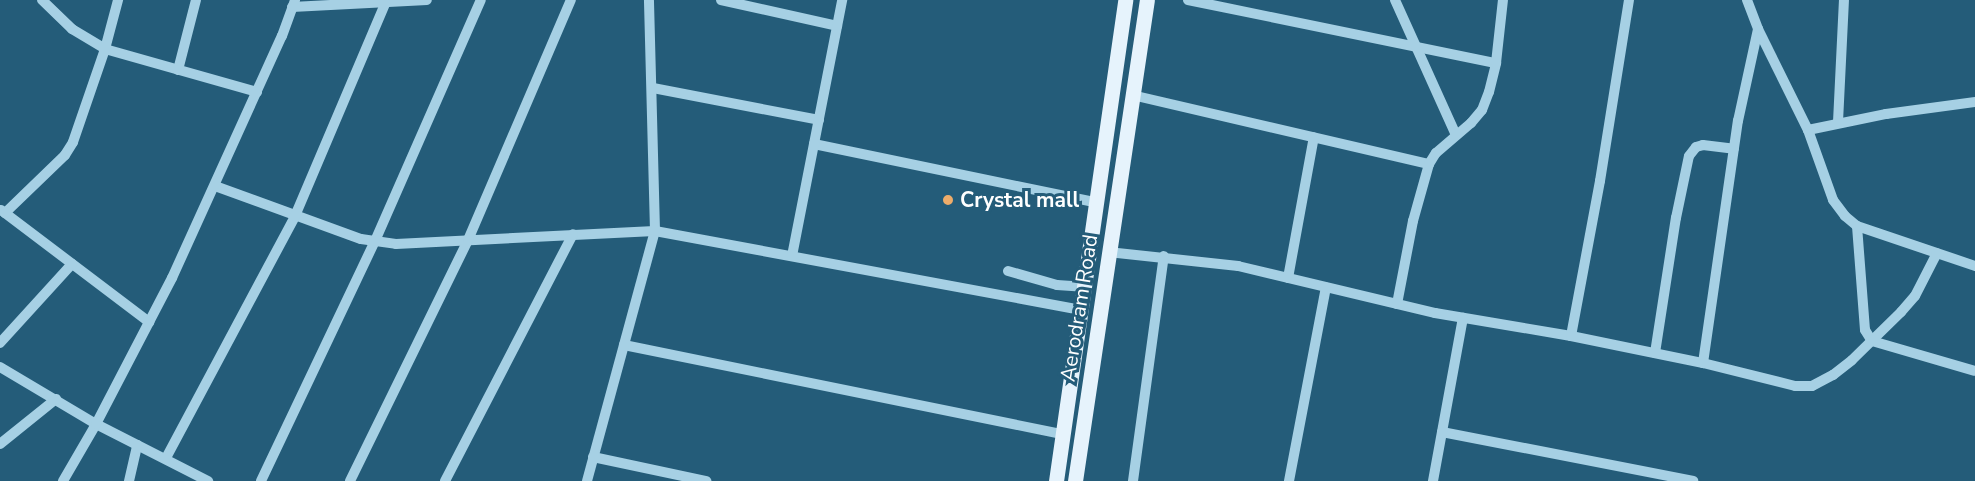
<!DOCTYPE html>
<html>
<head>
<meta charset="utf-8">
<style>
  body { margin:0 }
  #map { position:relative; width:1975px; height:481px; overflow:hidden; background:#245c79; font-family:"Nunito Sans",sans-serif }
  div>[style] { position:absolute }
  .minor>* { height:10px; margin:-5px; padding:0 5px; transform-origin:5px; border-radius:5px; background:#a6d0e4 }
  .major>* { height:15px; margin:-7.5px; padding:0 7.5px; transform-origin:7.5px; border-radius:7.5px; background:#e6f3fc }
  .dots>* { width:16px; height:16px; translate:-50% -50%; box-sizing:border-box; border:3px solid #245c79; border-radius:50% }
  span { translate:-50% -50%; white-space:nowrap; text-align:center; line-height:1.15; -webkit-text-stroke:6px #245c79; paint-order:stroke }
  .poi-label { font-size:21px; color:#fff; font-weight:700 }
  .left { translate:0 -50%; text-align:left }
  .street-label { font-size:21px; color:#fff }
</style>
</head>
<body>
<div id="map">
  <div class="minor">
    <i style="left:42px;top:0;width:42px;rotate:44deg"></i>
    <i style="left:72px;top:29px;width:39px;rotate:31deg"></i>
    <i style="left:105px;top:49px;width:158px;rotate:15.8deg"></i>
    <i style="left:721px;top:0;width:119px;rotate:12.6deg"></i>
    <i style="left:1188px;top:0;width:314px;rotate:11.6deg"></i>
    <i style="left:1395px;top:0;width:148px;rotate:65.7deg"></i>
    <i style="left:1747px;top:0;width:31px;rotate:69deg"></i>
    <i style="left:1758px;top:29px;width:113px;rotate:63.7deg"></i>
    <i style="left:1808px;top:130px;width:74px;rotate:70.3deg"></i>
    <i style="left:1833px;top:200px;width:20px;rotate:53deg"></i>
    <i style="left:1845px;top:216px;width:16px;rotate:40deg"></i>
    <i style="left:1857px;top:226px;width:125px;rotate:18.7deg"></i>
    <i style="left:292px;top:7px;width:135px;rotate:-3deg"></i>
    <i style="left:178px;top:70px;width:72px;rotate:-75.6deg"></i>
    <i style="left:653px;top:88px;width:169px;rotate:10.9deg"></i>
    <i style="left:1132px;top:95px;width:305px;rotate:13.1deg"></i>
    <i style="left:1838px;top:122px;width:122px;rotate:-87.2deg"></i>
    <i style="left:1808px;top:130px;width:80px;rotate:-11.6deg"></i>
    <i style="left:1886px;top:114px;width:90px;rotate:-7.7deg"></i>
    <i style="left:814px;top:144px;width:286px;rotate:11.7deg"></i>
    <i style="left:215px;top:186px;width:155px;rotate:20deg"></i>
    <i style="left:361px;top:239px;width:35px;rotate:8deg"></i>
    <i style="left:396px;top:244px;width:259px;rotate:-2.9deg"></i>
    <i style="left:655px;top:231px;width:432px;rotate:10.5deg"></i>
    <i style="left:1px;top:210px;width:186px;rotate:37.1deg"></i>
    <i style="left:5px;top:213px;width:83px;rotate:-44deg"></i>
    <i style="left:65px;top:155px;width:15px;rotate:-58deg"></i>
    <i style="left:73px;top:142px;width:98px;rotate:-71deg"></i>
    <i style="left:105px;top:49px;width:51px;rotate:-75.1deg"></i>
    <i style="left:1857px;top:226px;width:104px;rotate:85.6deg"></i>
    <i style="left:1865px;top:330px;width:13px;rotate:58deg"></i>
    <i style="left:1872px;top:341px;width:107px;rotate:16.2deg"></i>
    <i style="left:1108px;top:252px;width:131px;rotate:6.1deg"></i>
    <i style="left:1238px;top:266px;width:203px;rotate:13.4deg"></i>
    <i style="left:1435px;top:313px;width:138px;rotate:9.6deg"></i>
    <i style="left:1571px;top:336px;width:135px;rotate:11.6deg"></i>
    <i style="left:1703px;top:363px;width:95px;rotate:14deg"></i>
    <i style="left:1795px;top:386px;width:17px"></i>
    <i style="left:1812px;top:386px;width:24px;rotate:-28deg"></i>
    <i style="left:1833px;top:375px;width:24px;rotate:-38deg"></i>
    <i style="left:1852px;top:360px;width:69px;rotate:-44.4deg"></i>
    <i style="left:1901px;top:312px;width:21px;rotate:-49deg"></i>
    <i style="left:1915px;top:296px;width:48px;rotate:-62.9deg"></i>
    <i style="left:792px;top:256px;width:261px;rotate:-78.9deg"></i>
    <i style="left:1008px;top:271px;width:51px;rotate:15.9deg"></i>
    <i style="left:1057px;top:285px;width:26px;rotate:4deg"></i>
    <i style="left:1288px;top:278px;width:143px;rotate:-79.6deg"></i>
    <i style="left:1397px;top:304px;width:85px;rotate:-79.1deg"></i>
    <i style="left:1413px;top:221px;width:59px;rotate:-74.3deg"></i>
    <i style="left:1429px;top:164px;width:13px;rotate:-58deg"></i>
    <i style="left:1436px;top:153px;width:46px;rotate:-40.6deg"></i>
    <i style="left:1471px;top:123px;width:17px;rotate:-50deg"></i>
    <i style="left:1482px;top:110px;width:19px;rotate:-69deg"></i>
    <i style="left:1489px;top:92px;width:30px;rotate:-76deg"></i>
    <i style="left:1496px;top:63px;width:63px;rotate:-83.7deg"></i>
    <i style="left:1571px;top:336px;width:158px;rotate:-79.4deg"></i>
    <i style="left:1600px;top:181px;width:183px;rotate:-80.9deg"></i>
    <i style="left:0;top:343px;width:107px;rotate:-47.7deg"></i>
    <i style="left:624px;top:345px;width:447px;rotate:11.5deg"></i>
    <i style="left:1655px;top:353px;width:137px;rotate:-81.2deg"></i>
    <i style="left:1676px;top:218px;width:63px;rotate:-78.2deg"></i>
    <i style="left:1689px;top:156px;width:11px;rotate:-52deg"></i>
    <i style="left:1696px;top:147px;width:7px;rotate:-16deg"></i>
    <i style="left:1703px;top:145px;width:31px;rotate:7deg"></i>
    <i style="left:1703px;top:363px;width:245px;rotate:-81.8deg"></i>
    <i style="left:1738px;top:121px;width:94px;rotate:-77.7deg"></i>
    <i style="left:0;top:367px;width:112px;rotate:30.7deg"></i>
    <i style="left:96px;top:424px;width:126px;rotate:27deg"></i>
    <i style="left:1442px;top:432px;width:256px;rotate:11deg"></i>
    <i style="left:0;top:444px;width:72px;rotate:-38.8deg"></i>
    <i style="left:593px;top:457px;width:116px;rotate:12deg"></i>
    <i style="left:166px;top:458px;width:274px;rotate:-61.9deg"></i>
    <i style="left:295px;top:216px;width:233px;rotate:-67deg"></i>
    <i style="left:63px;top:481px;width:66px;rotate:-59.9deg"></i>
    <i style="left:96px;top:424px;width:165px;rotate:-62.5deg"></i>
    <i style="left:172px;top:278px;width:266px;rotate:-65.6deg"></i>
    <i style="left:282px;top:36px;width:38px;rotate:-70deg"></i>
    <i style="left:129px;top:481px;width:37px;rotate:-77deg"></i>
    <i style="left:261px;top:481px;width:266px;rotate:-64.6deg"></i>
    <i style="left:375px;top:241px;width:263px;rotate:-66.3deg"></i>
    <i style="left:350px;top:481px;width:268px;rotate:-63.9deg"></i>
    <i style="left:468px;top:240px;width:261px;rotate:-66.8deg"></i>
    <i style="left:445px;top:481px;width:278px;rotate:-62.6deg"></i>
    <i style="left:587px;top:481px;width:259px;rotate:-74.8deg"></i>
    <i style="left:655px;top:231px;width:231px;rotate:-91.5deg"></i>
    <i style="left:1133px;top:481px;width:227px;rotate:-82.2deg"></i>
    <i style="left:1289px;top:481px;width:197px;rotate:-79.2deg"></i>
    <i style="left:1433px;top:481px;width:166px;rotate:-79.6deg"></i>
  </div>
  <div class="major">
    <i style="left:1056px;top:481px;width:486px;rotate:-81.8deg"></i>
    <i style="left:1075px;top:481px;width:486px;rotate:-81.5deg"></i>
  </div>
  <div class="dots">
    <i style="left:948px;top:200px;background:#eeac6a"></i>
  </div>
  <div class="poi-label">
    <span class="left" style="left:960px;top:200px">Crystal mall</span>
  </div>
  <div class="street-label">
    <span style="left:1079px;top:308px;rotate:-81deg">Aerodram Road</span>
  </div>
</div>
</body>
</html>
